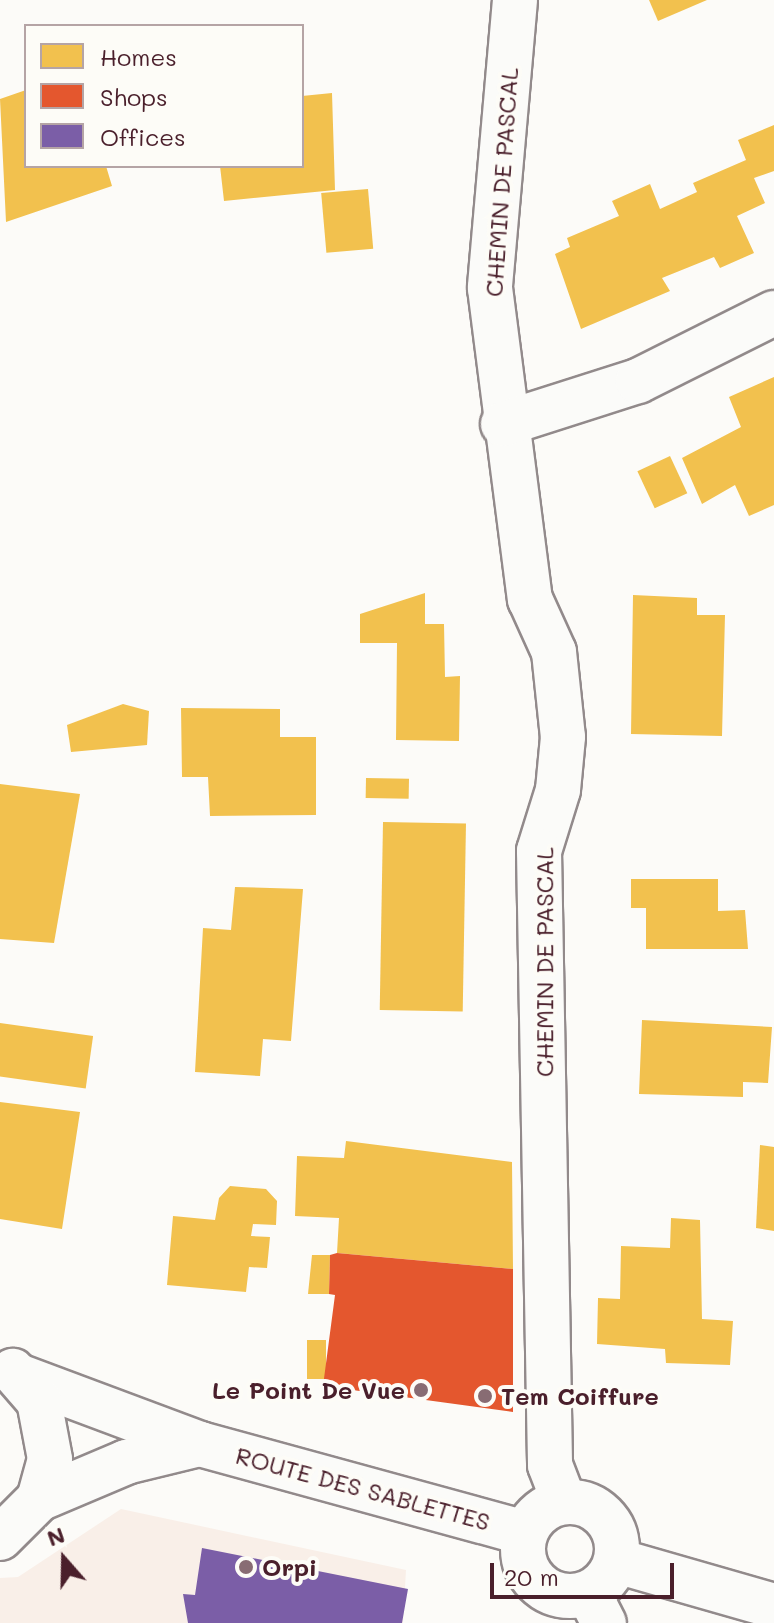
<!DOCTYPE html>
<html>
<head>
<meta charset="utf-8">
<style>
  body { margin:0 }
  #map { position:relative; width:774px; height:1623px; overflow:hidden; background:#fcfbf8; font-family:Mali,sans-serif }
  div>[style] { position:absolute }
  .built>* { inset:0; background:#f9efe8 }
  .homes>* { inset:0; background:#f2c14e; transform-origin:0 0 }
  .shops>* { inset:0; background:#e4572e }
  .offices>* { inset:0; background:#7b5ea7 }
  .roads { filter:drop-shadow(2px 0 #928a8b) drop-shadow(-2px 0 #928a8b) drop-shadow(0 2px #928a8b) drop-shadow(0 -2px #928a8b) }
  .minor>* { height:44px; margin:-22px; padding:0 22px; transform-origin:22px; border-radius:22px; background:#fbfbf9 }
  .major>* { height:44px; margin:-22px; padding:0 22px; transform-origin:22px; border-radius:22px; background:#fbfbf9 }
  .major>.ring { margin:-22px; padding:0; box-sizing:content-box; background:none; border:44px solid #fbfbf9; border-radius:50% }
  .dots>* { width:22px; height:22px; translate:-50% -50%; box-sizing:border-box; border:4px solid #fdfcf7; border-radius:50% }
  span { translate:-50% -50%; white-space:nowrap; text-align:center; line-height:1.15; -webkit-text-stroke:8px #fdfcf7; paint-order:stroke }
  .street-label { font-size:24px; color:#4a1f2b }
  .poi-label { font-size:24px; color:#4a1f2b; font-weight:700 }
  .right { translate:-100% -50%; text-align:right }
  .left { translate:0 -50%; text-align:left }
  .legend { position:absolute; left:24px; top:24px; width:280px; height:144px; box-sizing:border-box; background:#fdfcf7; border:2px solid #b5a4a5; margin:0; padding:10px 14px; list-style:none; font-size:24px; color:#4a1f2b }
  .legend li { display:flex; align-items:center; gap:16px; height:40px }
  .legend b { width:40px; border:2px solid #b5a4a5 }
  .north { position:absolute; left:24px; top:1519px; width:80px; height:80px; -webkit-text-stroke:6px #fdfcf7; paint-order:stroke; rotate:340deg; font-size:22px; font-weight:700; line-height:32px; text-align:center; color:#4a1f2b }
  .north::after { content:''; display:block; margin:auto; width:28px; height:36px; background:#4a1f2b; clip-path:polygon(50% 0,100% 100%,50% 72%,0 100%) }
  .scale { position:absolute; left:490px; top:1563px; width:184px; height:36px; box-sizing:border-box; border:4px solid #4a1f2b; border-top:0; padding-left:10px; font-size:24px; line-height:28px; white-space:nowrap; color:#4a1f2b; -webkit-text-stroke:6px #fdfcf7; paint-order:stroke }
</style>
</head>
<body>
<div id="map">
  <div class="built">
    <i style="clip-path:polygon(121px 1509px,406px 1570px,403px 1623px,0 1623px,0 1578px,18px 1577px)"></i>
  </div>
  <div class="homes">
    <i style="clip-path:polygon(649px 0,707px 0,658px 21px)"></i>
    <i style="clip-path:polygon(26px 90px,26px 166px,106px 166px,112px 186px,6px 222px,0 99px)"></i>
    <i style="clip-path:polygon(332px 93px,335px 190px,224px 201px,220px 166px,302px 166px,302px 96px)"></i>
    <i style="clip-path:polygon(774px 125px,774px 171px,754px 178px,765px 203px,737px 216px,754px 253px,720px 268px,714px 257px,662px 278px,670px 291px,581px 329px,555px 254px,570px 247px,567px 238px,619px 216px,612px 201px,650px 184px,660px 209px,697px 192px,693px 183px,746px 160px,738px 140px)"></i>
    <i style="left:368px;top:189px;width:60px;height:47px;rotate:85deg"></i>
    <i style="clip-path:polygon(774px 377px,774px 505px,749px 516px,735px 485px,702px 504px,682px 458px,741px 427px,729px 397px)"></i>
    <i style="left:670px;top:456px;width:41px;height:36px;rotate:65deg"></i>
    <i style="clip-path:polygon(425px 593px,425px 624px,444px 624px,445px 677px,460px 676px,459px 741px,396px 740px,397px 643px,360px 643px,360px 614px)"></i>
    <i style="clip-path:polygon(633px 595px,697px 598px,697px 615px,725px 615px,722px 736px,631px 734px)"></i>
    <i style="clip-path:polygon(123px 704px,149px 711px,147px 745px,71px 752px,67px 725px)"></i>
    <i style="clip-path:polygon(181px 708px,280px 709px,280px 737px,316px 737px,316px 815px,210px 816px,208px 777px,182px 777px)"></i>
    <i style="left:366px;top:778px;width:43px;height:20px;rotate:1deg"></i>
    <i style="clip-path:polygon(0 784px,80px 794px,54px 943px,0 939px)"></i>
    <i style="left:383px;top:822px;width:83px;height:188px;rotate:1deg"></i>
    <i style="clip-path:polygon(631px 879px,718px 879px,718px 911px,745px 910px,748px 949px,646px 949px,646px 908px,631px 908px)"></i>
    <i style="clip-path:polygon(235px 887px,303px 889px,291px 1041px,263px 1039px,260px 1076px,195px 1072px,203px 928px,231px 930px)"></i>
    <i style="clip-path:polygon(642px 1020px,772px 1027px,768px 1083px,743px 1082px,743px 1097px,639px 1094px)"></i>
    <i style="left:0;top:1023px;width:94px;height:53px;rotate:8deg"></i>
    <i style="clip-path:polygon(0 1102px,80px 1112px,62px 1229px,0 1219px)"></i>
    <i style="clip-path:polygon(346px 1141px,512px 1162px,513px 1269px,337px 1253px,339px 1218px,295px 1216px,297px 1156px,344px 1158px)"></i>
    <i style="clip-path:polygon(760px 1145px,774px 1147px,774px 1231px,756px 1228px)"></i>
    <i style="clip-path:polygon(230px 1186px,266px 1189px,277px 1201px,276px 1225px,253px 1224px,251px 1236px,270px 1237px,267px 1268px,249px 1267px,246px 1292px,167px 1285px,173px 1216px,215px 1220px,219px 1198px)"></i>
    <i style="clip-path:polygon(671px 1218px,700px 1220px,702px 1319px,733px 1321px,730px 1365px,666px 1363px,665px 1349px,597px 1344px,598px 1298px,620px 1299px,621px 1246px,670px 1248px)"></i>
    <i style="clip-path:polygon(312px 1255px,330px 1255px,329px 1294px,308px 1294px)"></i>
    <i style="left:307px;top:1340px;width:19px;height:39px"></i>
  </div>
  <div class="shops">
    <i style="clip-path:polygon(337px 1253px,513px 1269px,513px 1412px,323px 1386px,335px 1295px,329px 1294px,330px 1255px)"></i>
  </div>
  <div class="offices">
    <i style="clip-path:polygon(202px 1548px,408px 1589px,402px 1623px,188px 1623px,183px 1594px,195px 1595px)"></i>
  </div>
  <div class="roads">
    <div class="minor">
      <i style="left:515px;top:0;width:289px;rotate:95deg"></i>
      <i style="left:490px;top:288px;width:314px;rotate:82.7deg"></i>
      <i style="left:530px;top:599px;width:58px;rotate:65.6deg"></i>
      <i style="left:554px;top:652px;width:85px;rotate:84deg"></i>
      <i style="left:563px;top:737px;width:53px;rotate:95.4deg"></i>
      <i style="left:558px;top:790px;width:64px;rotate:107.3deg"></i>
      <i style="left:539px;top:851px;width:614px;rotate:88.97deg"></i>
      <i style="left:550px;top:1465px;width:39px;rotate:69deg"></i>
      <i style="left:503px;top:424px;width:142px;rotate:-17.7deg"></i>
      <i style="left:638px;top:381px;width:152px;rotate:-26.6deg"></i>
      <i style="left:589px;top:1594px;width:33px;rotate:63deg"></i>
    </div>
    <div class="major">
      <i style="left:21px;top:1377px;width:191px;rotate:20.5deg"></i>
      <i style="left:200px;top:1444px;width:337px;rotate:15.3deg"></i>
      <i style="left:39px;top:1499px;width:95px;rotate:-23deg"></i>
      <i style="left:126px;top:1462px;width:76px;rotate:-13.7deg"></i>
      <i class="ring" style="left:523px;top:1502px;width:50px;height:50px"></i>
      <i style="left:0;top:1538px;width:55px;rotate:-45deg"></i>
      <i style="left:39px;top:1499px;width:41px;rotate:-74.6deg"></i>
      <i style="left:50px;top:1459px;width:59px;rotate:-100.7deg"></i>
      <i style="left:39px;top:1401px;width:40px;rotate:-131deg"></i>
      <i style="left:617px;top:1561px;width:163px;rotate:16deg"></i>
    </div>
  </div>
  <div class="dots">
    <i style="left:421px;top:1390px;background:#886c73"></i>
    <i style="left:485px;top:1396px;background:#886c73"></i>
    <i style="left:246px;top:1567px;background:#886c73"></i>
  </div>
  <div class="street-label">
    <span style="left:501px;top:182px;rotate:-86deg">CHEMIN DE PASCAL</span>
    <span style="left:544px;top:962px;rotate:-90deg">CHEMIN DE PASCAL</span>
    <span style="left:363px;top:1488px;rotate:15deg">ROUTE DES SABLETTES</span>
  </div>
  <div class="poi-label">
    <span class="right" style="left:405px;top:1390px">Le Point De Vue</span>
    <span class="left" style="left:501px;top:1396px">Tem Coiffure</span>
    <span class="left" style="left:262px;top:1567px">Orpi</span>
  </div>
  <ul class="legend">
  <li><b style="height:22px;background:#f2c14e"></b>Homes</li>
  <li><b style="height:22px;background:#e4572e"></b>Shops</li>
  <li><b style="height:22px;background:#7b5ea7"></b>Offices</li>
  </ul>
  <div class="north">N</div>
  <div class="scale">20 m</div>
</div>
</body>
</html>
